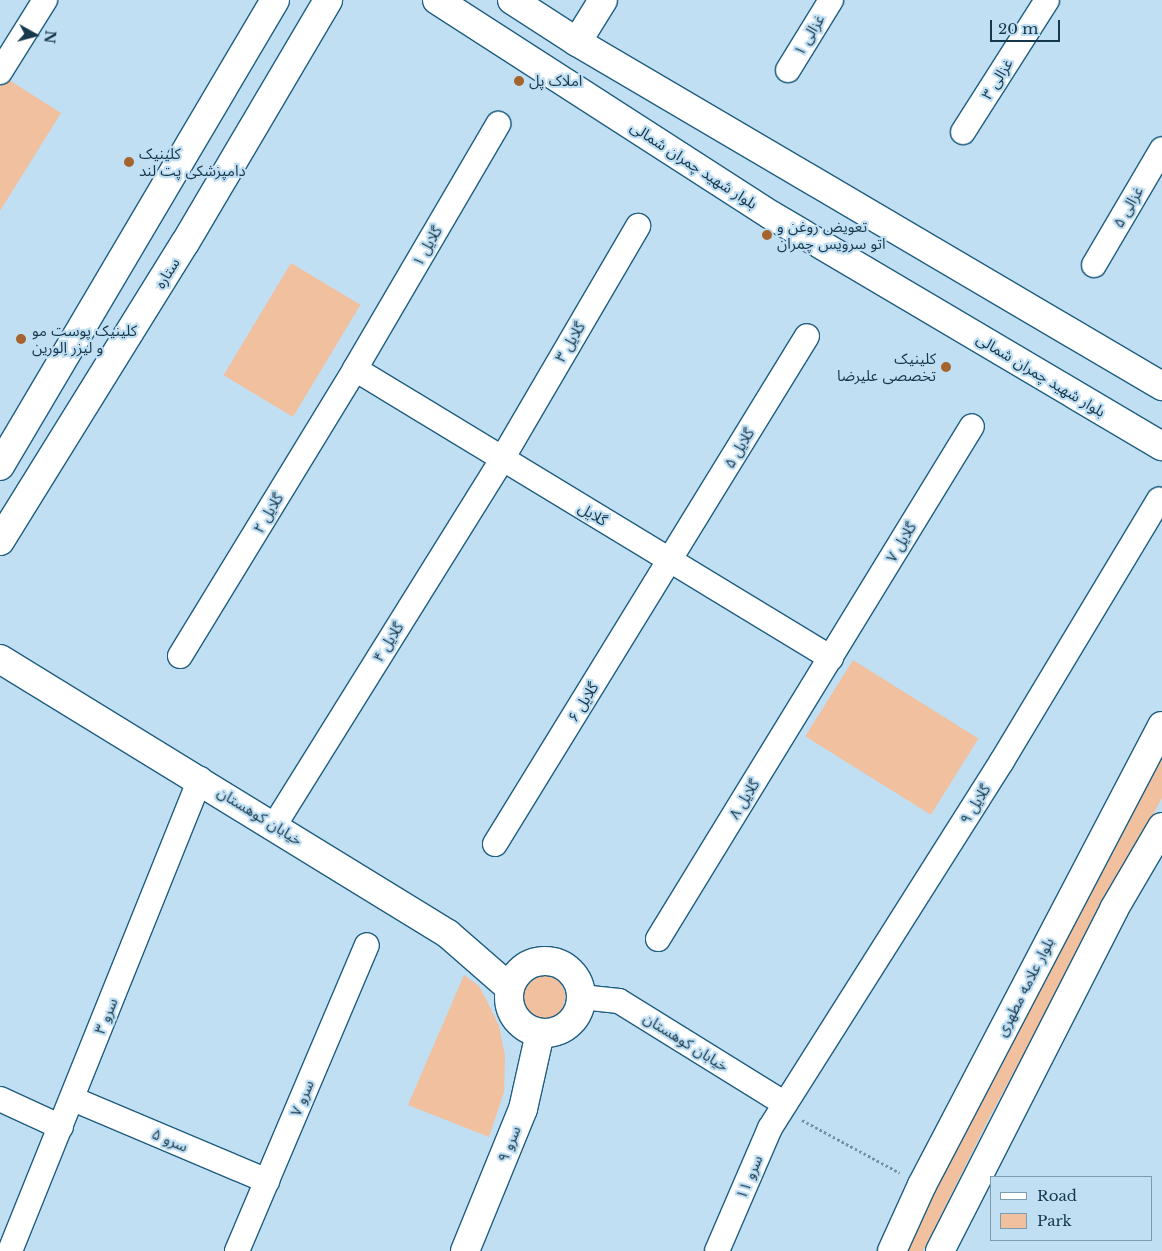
<!DOCTYPE html>
<html>
<head>
<meta charset="utf-8">
<style>
  body { margin:0 }
  #map { position:relative; width:1162px; height:1251px; overflow:hidden; background:#c1dff3; font-family:"Libre Baskerville","Noto Sans Arabic",serif }
  div>[style] { position:absolute }
  .green>* { inset:0; background:#f1c09e; transform-origin:0 0 }
  .round { border-radius:50% }
  .path>* { height:3px; margin-top:-1.5px; transform-origin:0; background:repeating-linear-gradient(90deg,#7392a6 0 2.5px,transparent 0 5px) }
  .roads { filter:drop-shadow(1px 0 #1f5e81) drop-shadow(-1px 0 #1f5e81) drop-shadow(0 1px #1f5e81) drop-shadow(0 -1px #1f5e81) }
  .street>* { height:24px; margin:-12px; padding:0 12px; transform-origin:12px; border-radius:12px; background:#fff }
  .secondary>* { height:28px; margin:-14px; padding:0 14px; transform-origin:14px; border-radius:14px; background:#fff }
  .secondary>.ring { margin:-14px; padding:0; box-sizing:content-box; background:none; border:28px solid #fff; border-radius:50% }
  .dots>* { width:14px; height:14px; translate:-50% -50%; box-sizing:border-box; border:2px solid #c1dff3; border-radius:50% }
  span { translate:-50% -50%; white-space:nowrap; text-align:center; line-height:1.15; -webkit-text-stroke:4.5px #c1dff3; paint-order:stroke }
  .street-label { font-size:15px; color:#15374b }
  .poi-label { font-size:15px; color:#15374b }
  .left { translate:0 -50%; text-align:left }
  .right { translate:-100% -50%; text-align:right }
  .legend { position:absolute; left:990px; top:1176px; width:162px; height:65px; box-sizing:border-box; background:#c1dff3; border:1px solid #7c9cb0; margin:0; padding:6px 9px; list-style:none; font-size:15px; color:#15374b }
  .legend li { display:flex; align-items:center; gap:10px; height:25px }
  .legend b { width:25px; border:1px solid #7c9cb0 }
  .north { position:absolute; left:10px; top:10px; width:50px; height:50px; -webkit-text-stroke:4px #c1dff3; paint-order:stroke; rotate:97deg; font-size:14px; font-weight:700; line-height:20px; text-align:center; color:#15374b }
  .north::after { content:''; display:block; margin:auto; width:18px; height:22px; background:#15374b; clip-path:polygon(50% 0,100% 100%,50% 72%,0 100%) }
  .scale { position:absolute; left:990px; top:20px; width:70px; height:22px; box-sizing:border-box; border:2px solid #15374b; border-top:0; padding-left:6px; font-size:15px; line-height:18px; white-space:nowrap; color:#15374b; -webkit-text-stroke:4px #c1dff3; paint-order:stroke }
</style>
</head>
<body>
<div id="map">
  <div class="green">
    <i style="clip-path:polygon(6px 78px,61px 113px,0 211px,0 87px)"></i>
    <i style="left:291px;top:263px;width:81px;height:131px;rotate:31deg"></i>
    <i style="left:853px;top:660px;width:148px;height:90px;rotate:32deg"></i>
    <i style="clip-path:polygon(1162px 759px,1162px 798px,989px 1118px,923px 1251px,902px 1251px,1082px 903px)"></i>
    <i class="round" style="left:519px;top:974px;width:46px;height:46px"></i>
    <i style="clip-path:polygon(464px 975px,479px 986px,488px 1003px,499px 1026px,505px 1056px,504px 1092px,489px 1137px,408px 1105px)"></i>
  </div>
  <div class="path">
    <i style="left:802px;top:1120px;width:111px;rotate:28.4deg"></i>
  </div>
  <div class="roads">
    <div class="street">
      <i style="left:788px;top:70px;width:82px;rotate:-58.4deg"></i>
      <i style="left:0;top:72px;width:85px;rotate:-58deg"></i>
      <i style="left:963px;top:132px;width:156px;rotate:-57.5deg"></i>
      <i style="left:1094px;top:265px;width:134px;rotate:-59.6deg"></i>
      <i style="left:355px;top:369px;width:557px;rotate:31.26deg"></i>
      <i style="left:180px;top:656px;width:336px;rotate:-58.6deg"></i>
      <i style="left:355px;top:369px;width:284px;rotate:-59.7deg"></i>
      <i style="left:274px;top:826px;width:432px;rotate:-58.1deg"></i>
      <i style="left:502px;top:459px;width:270px;rotate:-59.7deg"></i>
      <i style="left:495px;top:844px;width:596px;rotate:-58.44deg"></i>
      <i style="left:658px;top:939px;width:601px;rotate:-58.53deg"></i>
      <i style="left:581px;top:997px;width:38px;rotate:6deg"></i>
      <i style="left:619px;top:1001px;width:195px;rotate:31.8deg"></i>
      <i style="left:0;top:1099px;width:67px;rotate:24.7deg"></i>
      <i style="left:73px;top:1099px;width:211px;rotate:22.9deg"></i>
      <i style="left:10px;top:1251px;width:509px;rotate:-68.07deg"></i>
      <i style="left:237px;top:1251px;width:332px;rotate:-67deg"></i>
      <i style="left:717px;top:1251px;width:134px;rotate:-66.7deg"></i>
      <i style="left:770px;top:1128px;width:434px;rotate:-57.7deg"></i>
      <i style="left:1002px;top:761px;width:305px;rotate:-59deg"></i>
    </div>
    <div class="secondary">
      <i style="left:437px;top:0;width:397px;rotate:32.8deg"></i>
      <i style="left:771px;top:215px;width:454px;rotate:30.6deg"></i>
      <i style="left:512px;top:0;width:77px;rotate:32.9deg"></i>
      <i style="left:577px;top:42px;width:679px;rotate:30.46deg"></i>
      <i style="left:577px;top:42px;width:49px;rotate:-58.2deg"></i>
      <i style="left:0;top:466px;width:541px;rotate:-59.45deg"></i>
      <i style="left:0;top:541px;width:351px;rotate:-58.2deg"></i>
      <i style="left:185px;top:243px;width:282px;rotate:-59.5deg"></i>
      <i style="left:0;top:659px;width:526px;rotate:31.54deg"></i>
      <i style="left:448px;top:934px;width:82px;rotate:41.1deg"></i>
      <i class="ring" style="left:509px;top:961px;width:44px;height:44px"></i>
      <i style="left:465px;top:1251px;width:153px;rotate:-67.8deg"></i>
      <i style="left:523px;top:1109px;width:78px;rotate:-77.4deg"></i>
      <i style="left:892px;top:1251px;width:72px;rotate:-65.6deg"></i>
      <i style="left:922px;top:1185px;width:518px;rotate:-62.4deg"></i>
      <i style="left:940px;top:1251px;width:384px;rotate:-63deg"></i>
      <i style="left:1114px;top:909px;width:95px;rotate:-59.7deg"></i>
    </div>
  </div>
  <div class="dots">
    <i style="left:519px;top:81px;background:#a5632e"></i>
    <i style="left:129px;top:162px;background:#a5632e"></i>
    <i style="left:767px;top:235px;background:#a5632e"></i>
    <i style="left:21px;top:339px;background:#a5632e"></i>
    <i style="left:946px;top:367px;background:#a5632e"></i>
  </div>
  <div class="street-label">
    <span style="left:809px;top:35px;rotate:-59deg">غزالی ۱</span>
    <span style="left:997px;top:79px;rotate:-58deg">غزالی ۳</span>
    <span style="left:694px;top:165px;rotate:33deg">بلوار شهید چمران شمالی</span>
    <span style="left:1128px;top:207px;rotate:-60deg">غزالی ۵</span>
    <span style="left:427px;top:246px;rotate:-60deg">گلایل ۱</span>
    <span style="left:167px;top:273px;rotate:-58deg">ستاره</span>
    <span style="left:570px;top:342px;rotate:-60deg">گلایل ۳</span>
    <span style="left:1041px;top:375px;rotate:31deg">بلوار شهید چمران شمالی</span>
    <span style="left:739px;top:448px;rotate:-59deg">گلایل ۵</span>
    <span style="left:268px;top:513px;rotate:-59deg">گلایل ۲</span>
    <span style="left:593px;top:514px;rotate:31deg">گلایل</span>
    <span style="left:901px;top:542px;rotate:-59deg">گلایل ۷</span>
    <span style="left:388px;top:642px;rotate:-58deg">گلایل ۴</span>
    <span style="left:583px;top:702px;rotate:-58deg">گلایل ۶</span>
    <span style="left:744px;top:799px;rotate:-58deg">گلایل ۸</span>
    <span style="left:975px;top:804px;rotate:-58deg">گلایل ۹</span>
    <span style="left:260px;top:816px;rotate:32deg">خیابان کوهستان</span>
    <span style="left:1025px;top:987px;rotate:-63deg">بلوار علامه مطهری</span>
    <span style="left:106px;top:1016px;rotate:-68deg">سرو ۳</span>
    <span style="left:686px;top:1042px;rotate:32deg">خیابان کوهستان</span>
    <span style="left:302px;top:1098px;rotate:-67deg">سرو ۷</span>
    <span style="left:170px;top:1140px;rotate:23deg">سرو ۵</span>
    <span style="left:509px;top:1144px;rotate:-68deg">سرو ۹</span>
    <span style="left:749px;top:1177px;rotate:-67deg">سرو ۱۱</span>
  </div>
  <div class="poi-label">
    <span class="left" style="left:529px;top:81px">املاک پل</span>
    <span class="left" style="left:139px;top:162px">کلینیک<br>دامپزشکی پت لند</span>
    <span class="left" style="left:777px;top:235px">تعویض روغن و<br>اتو سرویس چمران</span>
    <span class="left" style="left:32px;top:339px">کلینیک پوست مو<br>و لیزر اِلورین</span>
    <span class="right" style="left:936px;top:367px">کلینیک<br>تخصصی علیرضا</span>
  </div>
  <ul class="legend">
  <li><b style="height:6px;background:#fff"></b>Road</li>
  <li><b style="height:14px;background:#f1c09e"></b>Park</li>
  </ul>
  <div class="north">N</div>
  <div class="scale">20 m</div>
</div>
</body>
</html>
